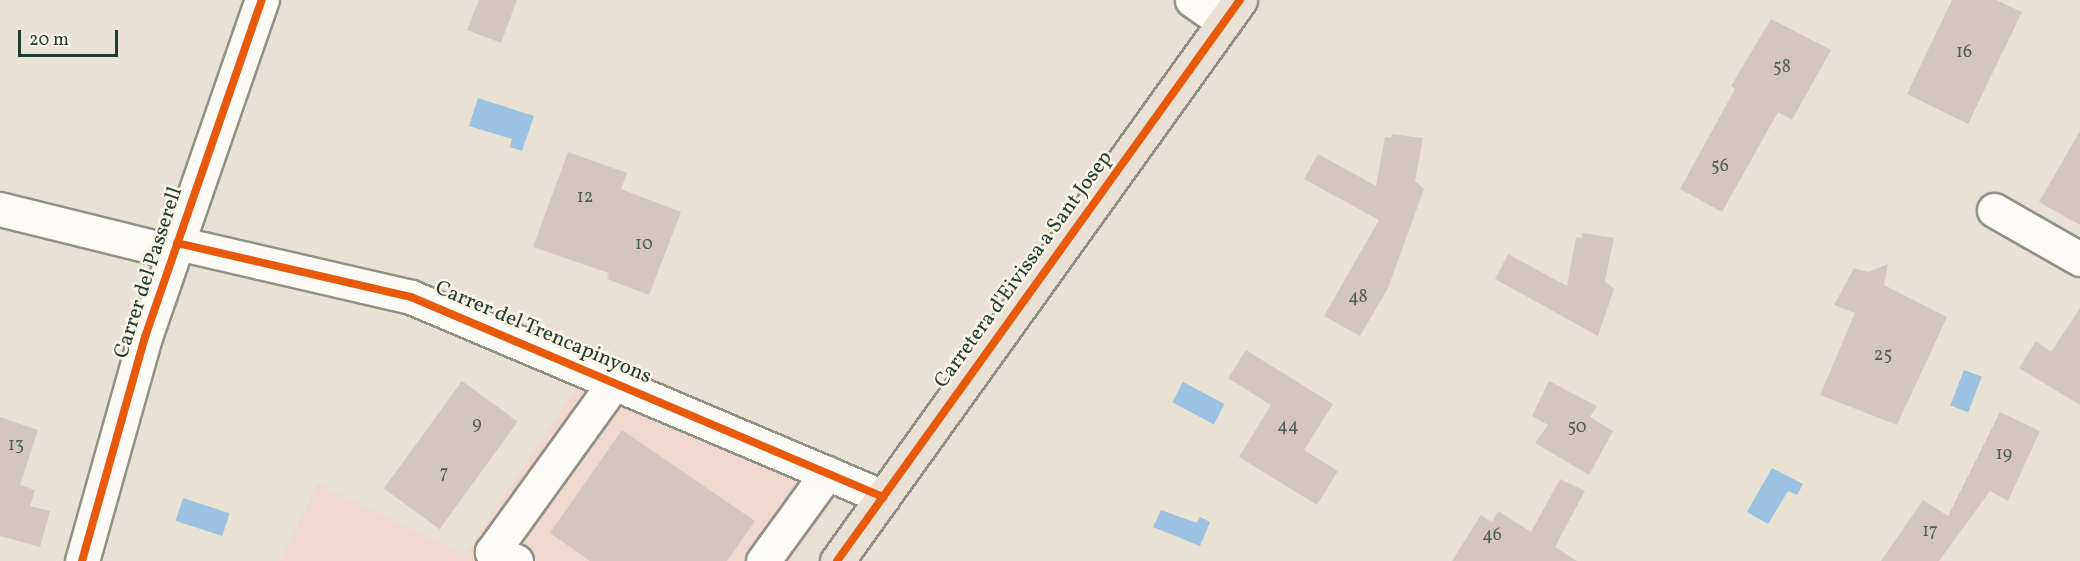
<!DOCTYPE html>
<html>
<head>
<meta charset="utf-8">
<style>
  body { margin:0 }
  #map { position:relative; width:2080px; height:561px; overflow:hidden; background:#e8e2d2; font-family:Vollkorn,serif }
  div>[style] { position:absolute }
  .built>* { inset:0; background:#f0d9cc }
  .water>* { inset:0; background:#9bc1e3; transform-origin:0 0 }
  .building>* { inset:0; background:#d4c6be; transform-origin:0 0 }
  .roads { filter:drop-shadow(2px 0 #8f9187) drop-shadow(-2px 0 #8f9187) drop-shadow(0 2px #8f9187) drop-shadow(0 -2px #8f9187) }
  .minor>* { height:33px; margin:-16.5px; padding:0 16.5px; transform-origin:16.5px; border-radius:16.5px; background:#fcfbf8 }
  .major>* { height:33px; margin:-16.5px; padding:0 16.5px; transform-origin:16.5px; border-radius:16.5px; background:#e9e1d5 }
  .cycleway>* { height:8px; margin:-4px; padding:0 4px; transform-origin:4px; border-radius:4px; background:#e8590c }
  span { translate:-50% -50%; white-space:nowrap; text-align:center; line-height:1.15; -webkit-text-stroke:5px #fcf5e5; paint-order:stroke }
  .number-label { font-size:18px; color:#4c5f56 }
  .number-label span { -webkit-text-stroke-width:0 }
  .street-label { font-size:21px; color:#1f3d34 }
  .scale { position:absolute; left:18px; top:30px; width:100px; height:27px; box-sizing:border-box; border:3px solid #1f3d34; border-top:0; padding-left:8px; font-size:18px; line-height:21px; white-space:nowrap; color:#1f3d34; -webkit-text-stroke:4px #fcf5e5; paint-order:stroke }
</style>
</head>
<body>
<div id="map">
  <div class="built">
    <i style="clip-path:polygon(576px 387px,838px 495px,791px 561px,280px 561px,318px 484px,465px 555px)"></i>
  </div>
  <div class="water">
    <i style="clip-path:polygon(478px 98px,534px 116px,522px 151px,510px 147px,512px 139px,469px 126px)"></i>
    <i style="left:1964px;top:370px;width:19px;height:38px;rotate:21deg"></i>
    <i style="left:1183px;top:382px;width:47px;height:23px;rotate:28deg"></i>
    <i style="clip-path:polygon(1772px 468px,1803px 484px,1797px 495px,1788px 491px,1768px 524px,1747px 512px)"></i>
    <i style="left:183px;top:498px;width:49px;height:24px;rotate:18deg"></i>
    <i style="clip-path:polygon(1161px 510px,1197px 523px,1200px 517px,1210px 522px,1200px 546px,1153px 527px)"></i>
  </div>
  <div class="building">
    <i style="clip-path:polygon(479px 0,517px 0,501px 43px,467px 30px)"></i>
    <i style="clip-path:polygon(1952px 0,1996px 0,2022px 12px,1968px 124px,1907px 94px)"></i>
    <i style="clip-path:polygon(1771px 19px,1831px 50px,1792px 120px,1778px 112px,1722px 212px,1680px 189px,1735px 89px,1731px 86px)"></i>
    <i style="clip-path:polygon(2080px 131px,2080px 225px,2039px 202px)"></i>
    <i style="clip-path:polygon(1392px 134px,1423px 138px,1415px 181px,1424px 189px,1388px 288px,1360px 336px,1324px 316px,1379px 220px,1304px 179px,1318px 154px,1376px 186px,1385px 137px,1391px 138px)"></i>
    <i style="clip-path:polygon(568px 152px,627px 173px,621px 189px,681px 212px,649px 295px,607px 279px,609px 273px,533px 247px)"></i>
    <i style="clip-path:polygon(1582px 233px,1614px 238px,1605px 281px,1614px 289px,1598px 336px,1495px 279px,1508px 254px,1567px 286px,1576px 237px,1582px 238px)"></i>
    <i style="clip-path:polygon(1888px 264px,1884px 285px,1947px 317px,1897px 425px,1820px 395px,1855px 313px,1834px 305px,1854px 268px,1868px 272px)"></i>
    <i style="clip-path:polygon(2080px 308px,2080px 405px,2019px 368px,2036px 341px,2051px 352px)"></i>
    <i style="clip-path:polygon(1246px 350px,1333px 404px,1304px 450px,1338px 471px,1317px 505px,1239px 457px,1271px 405px,1228px 378px)"></i>
    <i style="left:462px;top:381px;width:69px;height:133px;rotate:36deg"></i>
    <i style="clip-path:polygon(1549px 381px,1597px 406px,1590px 417px,1613px 431px,1589px 475px,1535px 443px,1548px 425px,1532px 416px)"></i>
    <i style="clip-path:polygon(2000px 412px,2040px 431px,2008px 501px,1990px 491px,1939px 561px,1881px 561px,1923px 500px,1948px 516px)"></i>
    <i style="clip-path:polygon(0 417px,38px 430px,20px 485px,35px 490px,30px 506px,50px 511px,40px 547px,0 536px)"></i>
    <i style="clip-path:polygon(622px 430px,755px 521px,727px 561px,590px 561px,550px 533px)"></i>
    <i style="clip-path:polygon(1560px 479px,1585px 491px,1555px 547px,1577px 561px,1452px 561px,1481px 515px,1492px 522px,1498px 511px,1531px 532px)"></i>
  </div>
  <div class="roads">
    <div class="minor">
      <i style="left:1192px;top:0;width:39px;rotate:35deg"></i>
      <i style="left:0;top:209px;width:179px;rotate:13.9deg"></i>
      <i style="left:1994px;top:210px;width:99px;rotate:29.7deg"></i>
      <i style="left:177px;top:243px;width:240px;rotate:13deg"></i>
      <i style="left:411px;top:297px;width:513px;rotate:22.96deg"></i>
      <i style="left:82px;top:561px;width:233px;rotate:-74.3deg"></i>
      <i style="left:145px;top:337px;width:357px;rotate:-70.9deg"></i>
      <i style="left:516px;top:561px;width:26px;rotate:-159deg"></i>
      <i style="left:492px;top:552px;width:208px;rotate:-54.2deg"></i>
      <i style="left:763px;top:561px;width:109px;rotate:-54deg"></i>
    </div>
    <div class="major">
      <i style="left:837px;top:561px;width:691px;rotate:-54.31deg"></i>
    </div>
  </div>
  <div class="cycleway">
    <i style="left:177px;top:243px;width:240px;rotate:13deg"></i>
    <i style="left:411px;top:297px;width:513px;rotate:22.96deg"></i>
    <i style="left:82px;top:561px;width:233px;rotate:-74.3deg"></i>
    <i style="left:145px;top:337px;width:357px;rotate:-70.9deg"></i>
    <i style="left:837px;top:561px;width:691px;rotate:-54.31deg"></i>
  </div>
  <div class="number-label">
    <span style="left:1964px;top:53px">16</span>
    <span style="left:1782px;top:68px">58</span>
    <span style="left:1720px;top:167px">56</span>
    <span style="left:585px;top:198px">12</span>
    <span style="left:644px;top:245px">10</span>
    <span style="left:1358px;top:298px">48</span>
    <span style="left:1883px;top:356px">25</span>
    <span style="left:477px;top:425px">9</span>
    <span style="left:1288px;top:427px">44</span>
    <span style="left:1577px;top:428px">50</span>
    <span style="left:16px;top:446px">13</span>
    <span style="left:2004px;top:455px">19</span>
    <span style="left:444px;top:474px">7</span>
    <span style="left:1930px;top:532px">17</span>
    <span style="left:1492px;top:536px">46</span>
  </div>
  <div class="street-label">
    <span style="left:1024px;top:270px;rotate:-54deg">Carretera d'Eivissa a Sant Josep</span>
    <span style="left:149px;top:273px;rotate:-72deg">Carrer del Passerell</span>
    <span style="left:543px;top:333px;rotate:23deg">Carrer del Trencapinyons</span>
  </div>
  <div class="scale">20 m</div>
</div>
</body>
</html>
